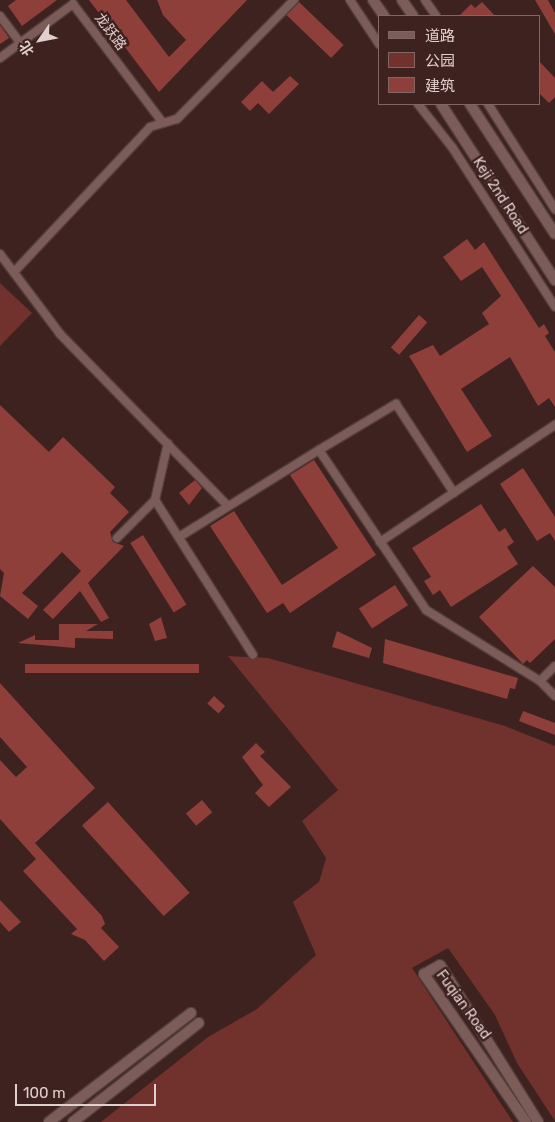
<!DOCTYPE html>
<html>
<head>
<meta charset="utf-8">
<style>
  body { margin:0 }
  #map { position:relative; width:555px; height:1122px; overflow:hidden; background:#3d2220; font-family:Rubik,"Noto Sans SC",sans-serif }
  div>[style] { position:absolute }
  .green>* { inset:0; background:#71312d }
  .building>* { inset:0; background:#8e3f3a; transform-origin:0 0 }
  .roads { filter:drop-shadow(1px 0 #543e3c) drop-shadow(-1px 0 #543e3c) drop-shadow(0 1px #543e3c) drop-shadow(0 -1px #543e3c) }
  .street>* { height:8px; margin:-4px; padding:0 4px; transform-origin:4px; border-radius:4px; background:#7b5c59 }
  .secondary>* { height:10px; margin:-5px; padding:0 5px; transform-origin:5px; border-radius:5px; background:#7b5c59 }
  span { translate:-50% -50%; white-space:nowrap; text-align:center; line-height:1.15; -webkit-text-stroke:5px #3d2220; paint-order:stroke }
  .street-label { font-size:14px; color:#e1cfcd }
  .legend { position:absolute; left:378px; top:15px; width:162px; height:90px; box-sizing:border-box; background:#3d2220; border:1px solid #7f6765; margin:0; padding:6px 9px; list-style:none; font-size:15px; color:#e1cfcd }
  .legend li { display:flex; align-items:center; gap:10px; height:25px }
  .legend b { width:25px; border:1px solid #7f6765 }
  .north { position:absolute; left:15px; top:15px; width:50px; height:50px; -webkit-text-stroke:4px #3d2220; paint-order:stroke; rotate:237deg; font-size:14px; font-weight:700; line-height:20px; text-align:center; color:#e1cfcd }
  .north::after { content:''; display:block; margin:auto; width:18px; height:22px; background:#e1cfcd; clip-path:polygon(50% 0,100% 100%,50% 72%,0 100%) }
  .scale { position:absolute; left:15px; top:1084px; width:141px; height:22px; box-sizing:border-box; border:2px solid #e1cfcd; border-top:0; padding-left:6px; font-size:15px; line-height:18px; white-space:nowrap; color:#e1cfcd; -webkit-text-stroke:4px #3d2220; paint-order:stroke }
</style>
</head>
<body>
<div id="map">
  <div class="green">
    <i style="clip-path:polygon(0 283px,32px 313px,0 346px)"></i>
    <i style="clip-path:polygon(228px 656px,268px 658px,505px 726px,555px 746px,555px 1121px,517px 1063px,495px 1015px,448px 948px,412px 968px,513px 1122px,101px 1122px,208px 1037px,257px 1009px,316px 955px,293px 902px,319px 882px,326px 858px,302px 821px,338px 790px)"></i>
  </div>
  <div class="building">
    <i style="clip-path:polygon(16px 0,57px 0,22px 26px,8px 6px)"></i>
    <i style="clip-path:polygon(89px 0,126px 0,169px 57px,186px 40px,163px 15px,157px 0,247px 0,159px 92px)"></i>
    <i style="clip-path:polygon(535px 0,548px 0,555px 13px,555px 34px)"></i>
    <i style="left:299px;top:2px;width:62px;height:18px;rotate:44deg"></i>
    <i style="clip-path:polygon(482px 2px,495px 16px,459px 16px,471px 4px,475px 8px)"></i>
    <i style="clip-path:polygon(0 25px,9px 38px,0 44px)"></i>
    <i style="clip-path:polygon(539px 61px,555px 78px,555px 97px,549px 103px,539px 93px)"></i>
    <i style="clip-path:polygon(290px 76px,299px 84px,269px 114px,258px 103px,250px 111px,241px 102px,262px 81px,273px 92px)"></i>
    <i style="clip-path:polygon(467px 239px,475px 250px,484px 242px,539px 328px,544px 324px,549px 333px,545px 336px,555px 352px,555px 407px,549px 398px,538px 406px,510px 357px,461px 389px,492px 436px,467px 452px,409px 356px,433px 345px,440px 356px,489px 324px,482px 313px,501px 296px,482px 267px,461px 281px,443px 257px)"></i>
    <i style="left:419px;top:315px;width:11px;height:43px;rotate:41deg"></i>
    <i style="clip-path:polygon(0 405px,49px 452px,63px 437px,115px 487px,110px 493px,129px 512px,110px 532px,113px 542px,124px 546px,88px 583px,109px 618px,101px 622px,80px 591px,53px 619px,43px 610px,81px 571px,62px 552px,22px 593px,38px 606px,28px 619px,0 596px,4px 573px,0 569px)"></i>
    <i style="clip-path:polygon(314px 460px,376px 555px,290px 613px,283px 603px,267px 613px,210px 526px,234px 511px,282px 585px,338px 548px,290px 475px)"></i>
    <i style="clip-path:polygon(523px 468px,555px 517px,555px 541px,550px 533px,537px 541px,500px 484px)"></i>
    <i style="clip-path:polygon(195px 480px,202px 488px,189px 505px,179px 493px)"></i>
    <i style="clip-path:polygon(481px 504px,499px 532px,505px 528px,514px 542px,507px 547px,518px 564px,451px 607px,440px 590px,433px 595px,424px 581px,431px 577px,412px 548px)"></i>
    <i style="left:143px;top:535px;width:82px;height:15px;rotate:58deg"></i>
    <i style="clip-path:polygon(533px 566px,555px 587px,555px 639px,530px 663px,527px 660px,523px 664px,479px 617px)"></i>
    <i style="left:395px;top:585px;width:24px;height:43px;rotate:57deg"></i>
    <i style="clip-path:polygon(161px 617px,167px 638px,155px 641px,149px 624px)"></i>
    <i style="clip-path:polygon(59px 624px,98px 624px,86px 631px,113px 631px,113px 639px,75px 638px,75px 648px,18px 643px,35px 635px,35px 640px,59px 640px)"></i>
    <i style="clip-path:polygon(337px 631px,372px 648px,369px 658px,332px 647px)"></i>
    <i style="clip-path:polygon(385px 639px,518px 678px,515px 689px,510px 688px,507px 699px,383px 663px)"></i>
    <i style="left:25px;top:664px;width:174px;height:9px"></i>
    <i style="clip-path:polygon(0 683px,95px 788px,35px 843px,102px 916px,105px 924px,101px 928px,119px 947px,104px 961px,85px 940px,71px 934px,77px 929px,23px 871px,36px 859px,0 819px,0 760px,16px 777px,27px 767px,0 737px)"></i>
    <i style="left:214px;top:696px;width:15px;height:10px;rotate:42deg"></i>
    <i style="clip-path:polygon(523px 711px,555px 723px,555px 735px,519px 721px)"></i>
    <i style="clip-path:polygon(256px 743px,265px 752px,260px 756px,291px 787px,269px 807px,255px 793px,263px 785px,242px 757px)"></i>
    <i style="left:202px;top:800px;width:16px;height:21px;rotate:50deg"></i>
    <i style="left:108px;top:802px;width:122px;height:35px;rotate:48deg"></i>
    <i style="clip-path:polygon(0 900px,21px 922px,9px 932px,0 922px)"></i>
  </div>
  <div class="roads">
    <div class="street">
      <i style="left:350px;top:0;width:53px;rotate:56.6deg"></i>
      <i style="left:425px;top:0;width:19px;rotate:55deg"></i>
      <i style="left:0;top:16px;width:34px;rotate:53deg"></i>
      <i style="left:0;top:58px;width:91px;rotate:-36.5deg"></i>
      <i style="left:73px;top:4px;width:149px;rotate:52.9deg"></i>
      <i style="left:418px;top:104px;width:55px;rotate:51.7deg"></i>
      <i style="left:452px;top:147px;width:190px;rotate:57.2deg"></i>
      <i style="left:488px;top:104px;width:125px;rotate:57.5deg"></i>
      <i style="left:0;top:254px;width:100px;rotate:53.1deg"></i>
      <i style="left:60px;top:334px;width:239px;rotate:45.7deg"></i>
      <i style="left:14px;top:272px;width:199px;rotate:-46.8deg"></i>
      <i style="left:150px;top:127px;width:28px;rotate:-17deg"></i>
      <i style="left:177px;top:119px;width:167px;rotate:-45.5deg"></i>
      <i style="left:319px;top:450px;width:90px;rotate:-30.9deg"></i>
      <i style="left:396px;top:404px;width:106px;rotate:56.9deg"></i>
      <i style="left:155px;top:500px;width:183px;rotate:57.7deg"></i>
      <i style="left:179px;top:537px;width:165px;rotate:-31.9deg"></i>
      <i style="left:319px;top:450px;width:192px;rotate:56.2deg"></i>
      <i style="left:426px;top:610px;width:134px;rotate:31.9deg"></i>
      <i style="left:540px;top:681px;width:21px;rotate:45deg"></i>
      <i style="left:117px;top:538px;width:54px;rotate:-45deg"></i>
      <i style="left:155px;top:500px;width:58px;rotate:-77.2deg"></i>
      <i style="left:380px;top:542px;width:211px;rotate:-33.8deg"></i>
      <i style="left:540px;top:681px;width:21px;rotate:-45deg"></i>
    </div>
    <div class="secondary">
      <i style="left:373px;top:0;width:19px;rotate:55deg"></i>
      <i style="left:402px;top:0;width:19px;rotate:55deg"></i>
      <i style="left:441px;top:104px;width:210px;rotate:57.1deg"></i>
      <i style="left:470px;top:104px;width:155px;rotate:56.8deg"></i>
      <i style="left:49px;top:1122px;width:179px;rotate:-37.5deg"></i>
      <i style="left:73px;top:1122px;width:160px;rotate:-38.2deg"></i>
      <i style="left:526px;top:1122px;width:180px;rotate:-124.6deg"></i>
      <i style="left:424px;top:974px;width:18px;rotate:-29deg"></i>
      <i style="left:440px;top:965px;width:185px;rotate:58deg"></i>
    </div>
  </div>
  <div class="street-label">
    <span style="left:110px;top:32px;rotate:53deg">龙跃路</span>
    <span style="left:500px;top:196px;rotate:57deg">Keji 2nd Road</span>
    <span style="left:463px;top:1005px;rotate:54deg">Fuqian Road</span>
  </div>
  <ul class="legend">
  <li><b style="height:6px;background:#7b5c59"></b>道路</li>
  <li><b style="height:14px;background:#71312d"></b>公园</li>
  <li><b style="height:14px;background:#8e3f3a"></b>建筑</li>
  </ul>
  <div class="north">北</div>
  <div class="scale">100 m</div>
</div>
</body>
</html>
